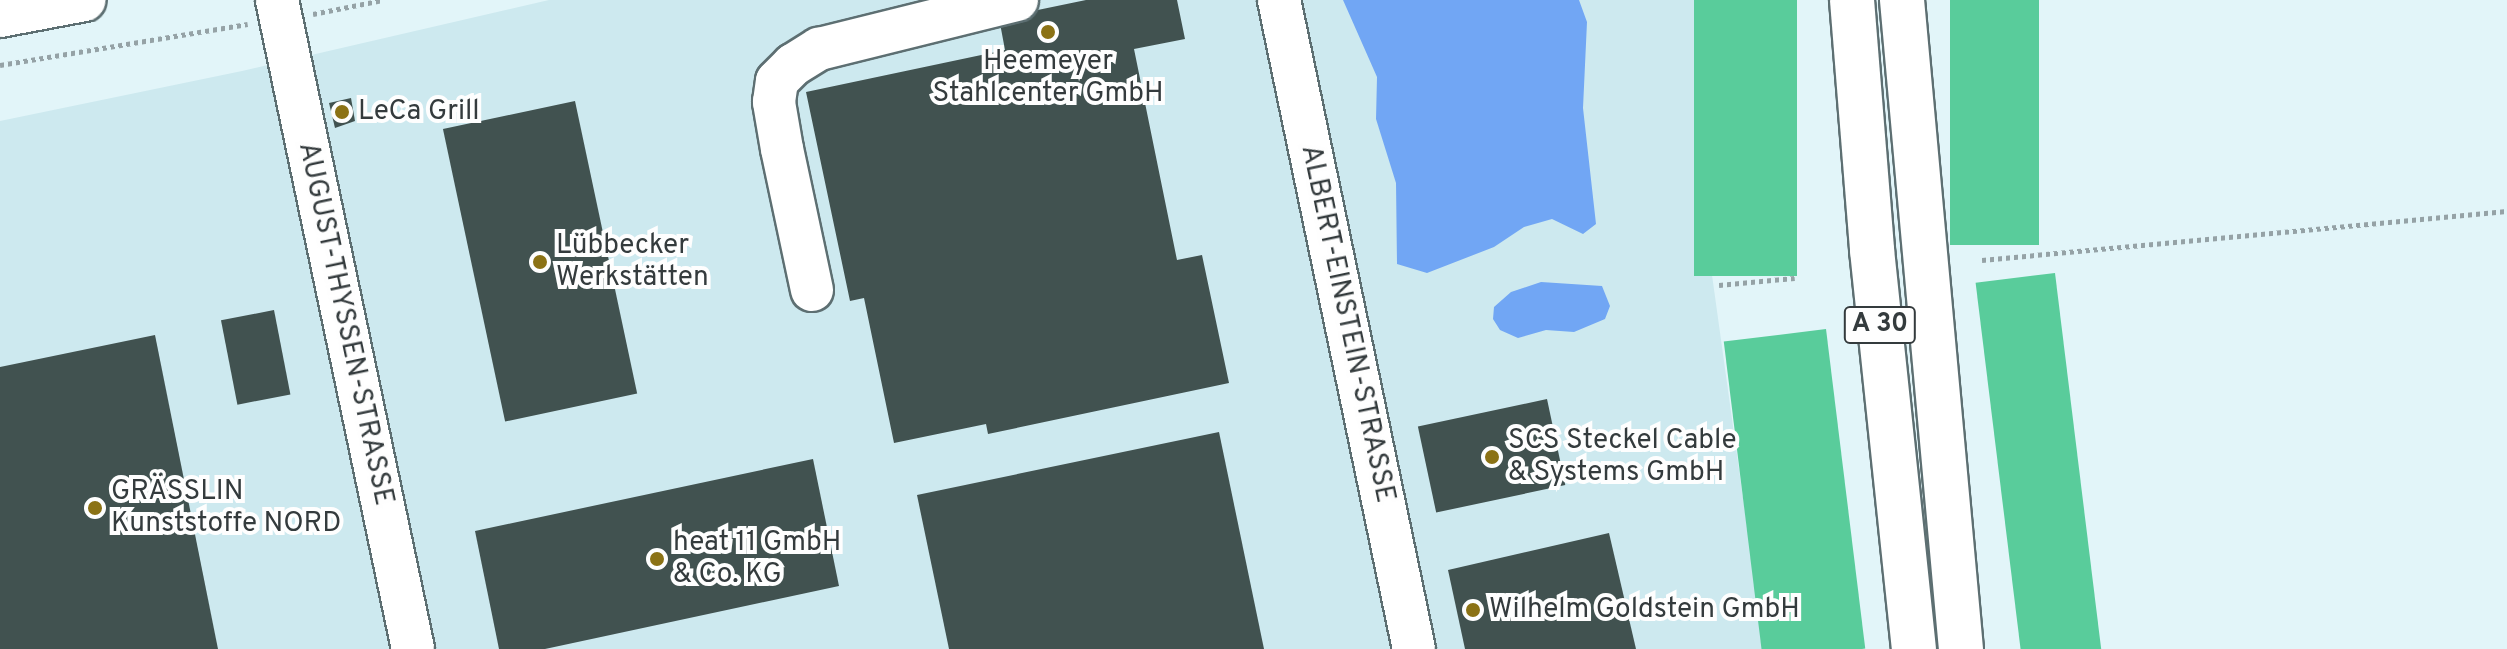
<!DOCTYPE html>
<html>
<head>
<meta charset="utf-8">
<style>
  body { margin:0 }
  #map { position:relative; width:2507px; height:649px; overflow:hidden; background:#e2f5f9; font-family:Overpass,sans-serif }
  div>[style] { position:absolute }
  .built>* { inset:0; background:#cde9ef }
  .forest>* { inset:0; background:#59cc9b; transform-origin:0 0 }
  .water>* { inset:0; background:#71a6f4 }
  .building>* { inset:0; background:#415250; transform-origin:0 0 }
  .path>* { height:5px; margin-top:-2.5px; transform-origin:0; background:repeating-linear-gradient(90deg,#95a2a6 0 4px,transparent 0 8px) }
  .roads { filter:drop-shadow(2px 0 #5d6f72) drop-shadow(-2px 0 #5d6f72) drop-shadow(0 2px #5d6f72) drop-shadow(0 -2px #5d6f72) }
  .minor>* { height:42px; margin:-21px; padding:0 21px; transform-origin:21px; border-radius:21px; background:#fff }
  .highway>* { height:44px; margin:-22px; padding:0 22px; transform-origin:22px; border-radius:22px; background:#fff }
  .dots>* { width:22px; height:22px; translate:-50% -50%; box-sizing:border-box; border:4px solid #fefefe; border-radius:50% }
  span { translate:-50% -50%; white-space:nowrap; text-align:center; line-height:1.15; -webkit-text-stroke:8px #fefefe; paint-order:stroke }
  .shield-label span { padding:2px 6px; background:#fefefe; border:2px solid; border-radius:6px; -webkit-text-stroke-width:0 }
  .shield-label { font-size:26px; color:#343b3d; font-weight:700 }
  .poi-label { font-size:28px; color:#343b3d }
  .left { translate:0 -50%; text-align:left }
  .street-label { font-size:28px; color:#343b3d }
</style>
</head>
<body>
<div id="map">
  <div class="built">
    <i style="clip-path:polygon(549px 0,1694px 0,1712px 275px,1764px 649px,0 649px,0 121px,242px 71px)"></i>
  </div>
  <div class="forest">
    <i style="left:1694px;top:0;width:103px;height:276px"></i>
    <i style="left:1950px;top:0;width:89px;height:245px"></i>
    <i style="left:2055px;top:273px;width:379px;height:80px;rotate:83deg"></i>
    <i style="left:1826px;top:329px;width:322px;height:103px;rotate:83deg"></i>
  </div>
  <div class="water">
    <i style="clip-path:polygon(1343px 0,1579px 0,1587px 22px,1583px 108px,1596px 224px,1583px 234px,1552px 219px,1524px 227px,1494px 247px,1427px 273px,1397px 264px,1396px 183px,1376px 119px,1377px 77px)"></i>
    <i style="clip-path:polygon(1541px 282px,1602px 286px,1610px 306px,1605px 319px,1574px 332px,1546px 330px,1518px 338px,1500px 330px,1493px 319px,1494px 307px,1511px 292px)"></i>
  </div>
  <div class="building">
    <i style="clip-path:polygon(1086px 0,1177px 0,1185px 39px,1134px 49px,1177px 260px,1202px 255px,1229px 383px,988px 434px,986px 424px,894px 443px,864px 298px,850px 301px,806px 92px,1005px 50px,999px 18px)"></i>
    <i style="clip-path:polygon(351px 98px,355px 121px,335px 128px,329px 103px)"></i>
    <i style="left:575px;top:101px;width:299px;height:135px;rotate:78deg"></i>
    <i style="left:274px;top:310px;width:86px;height:54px;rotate:79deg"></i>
    <i style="clip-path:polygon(155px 335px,218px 649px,0 649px,0 367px)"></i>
    <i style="left:1547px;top:399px;width:88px;height:132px;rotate:78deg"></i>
    <i style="clip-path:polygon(1219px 432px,1264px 649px,949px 649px,917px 495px)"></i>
    <i style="clip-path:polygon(813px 459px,839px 586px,545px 649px,499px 649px,475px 531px)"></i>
    <i style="clip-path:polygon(1609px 533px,1636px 649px,1465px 649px,1448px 570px)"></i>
  </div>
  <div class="path">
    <i style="left:313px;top:14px;width:71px;rotate:-11.3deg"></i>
    <i style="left:0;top:65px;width:251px;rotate:-9.4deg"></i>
    <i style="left:1982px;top:260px;width:527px;rotate:-5.33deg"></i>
    <i style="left:1719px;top:285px;width:76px;rotate:-5.3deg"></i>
  </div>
  <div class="roads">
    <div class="minor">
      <i style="left:277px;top:0;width:663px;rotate:78.16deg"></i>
      <i style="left:1279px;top:0;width:663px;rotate:78.25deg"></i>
      <i style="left:0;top:16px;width:86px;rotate:-10.7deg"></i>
      <i style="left:812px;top:290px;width:144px;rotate:-102deg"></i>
      <i style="left:782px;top:149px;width:48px;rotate:-99.7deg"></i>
      <i style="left:774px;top:102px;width:21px;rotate:-82deg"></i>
      <i style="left:777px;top:81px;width:23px;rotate:-45deg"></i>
      <i style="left:793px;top:65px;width:31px;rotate:-32deg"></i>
      <i style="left:819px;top:49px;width:204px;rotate:-13.9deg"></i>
    </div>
    <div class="highway">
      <i style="left:1852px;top:0;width:251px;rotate:85.4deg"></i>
      <i style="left:1872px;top:250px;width:401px;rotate:84deg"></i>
      <i style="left:1902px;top:0;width:652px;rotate:84.81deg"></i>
    </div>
  </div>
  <div class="dots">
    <i style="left:1048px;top:32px;background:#8b7215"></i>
    <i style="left:342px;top:112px;background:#8b7215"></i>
    <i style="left:540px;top:262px;background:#8b7215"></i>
    <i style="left:1492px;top:457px;background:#8b7215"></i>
    <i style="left:95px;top:508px;background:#8b7215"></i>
    <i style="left:657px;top:559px;background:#8b7215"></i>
    <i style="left:1473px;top:610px;background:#8b7215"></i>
  </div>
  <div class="shield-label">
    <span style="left:1880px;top:325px">A 30</span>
  </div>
  <div class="poi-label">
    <span style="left:1048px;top:78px">Heemeyer<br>Stahlcenter GmbH</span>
    <span class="left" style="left:358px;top:112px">LeCa Grill</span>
    <span class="left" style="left:556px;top:262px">Lübbecker<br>Werkstätten</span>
    <span class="left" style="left:1508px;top:457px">SCS Steckel Cable<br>&amp; Systems GmbH</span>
    <span class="left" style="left:111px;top:508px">GRÄSSLIN<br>Kunststoffe NORD</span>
    <span class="left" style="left:673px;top:559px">heat 11 GmbH<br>&amp; Co. KG</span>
    <span class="left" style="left:1489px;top:610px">Wilhelm Goldstein GmbH</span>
  </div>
  <div class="street-label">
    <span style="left:345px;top:324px;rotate:78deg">AUGUST-THYSSEN-STRASSE</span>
    <span style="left:1347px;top:324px;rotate:78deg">ALBERT-EINSTEIN-STRASSE</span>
  </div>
</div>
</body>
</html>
